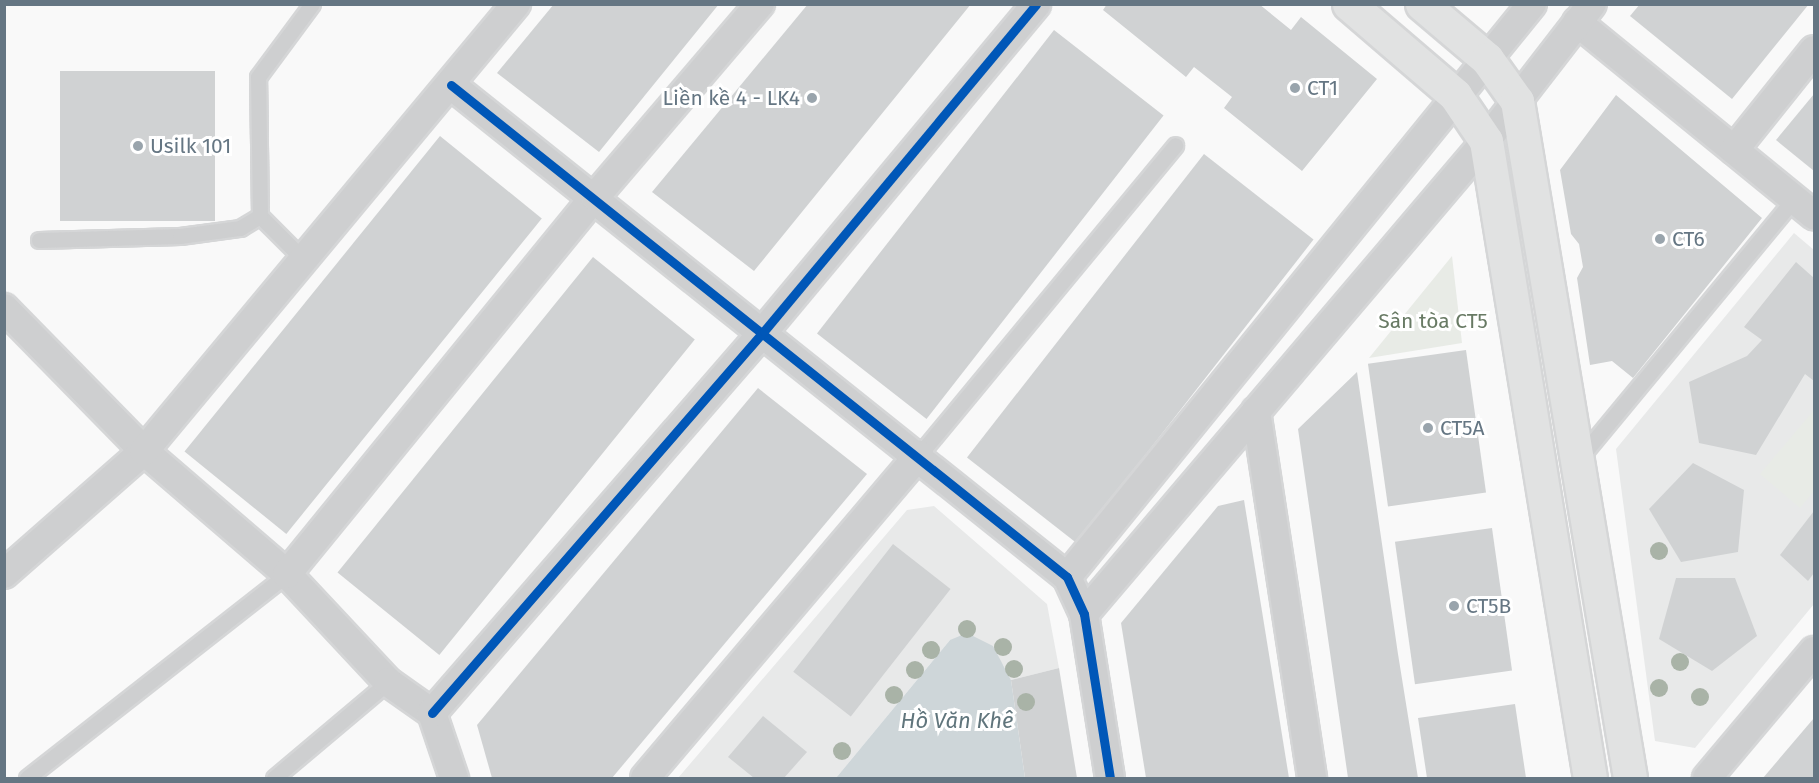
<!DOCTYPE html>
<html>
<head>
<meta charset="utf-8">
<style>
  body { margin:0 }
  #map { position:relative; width:1819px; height:783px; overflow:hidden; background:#f9f9f9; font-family:"Fira Sans",sans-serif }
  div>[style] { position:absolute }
  .built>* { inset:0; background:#e8e9e9 }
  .green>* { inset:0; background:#e8ebe6 }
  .water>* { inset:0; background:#ced6d9 }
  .building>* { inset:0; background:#d0d2d3; transform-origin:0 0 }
  .roads { filter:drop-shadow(2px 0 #d5d6d7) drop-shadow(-2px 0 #d5d6d7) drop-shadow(0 2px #d5d6d7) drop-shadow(0 -2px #d5d6d7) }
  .lane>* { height:15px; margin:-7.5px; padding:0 7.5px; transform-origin:7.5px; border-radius:7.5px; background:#cecfd0 }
  .street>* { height:28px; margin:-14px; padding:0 14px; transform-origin:14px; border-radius:14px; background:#cecfd0 }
  .secondary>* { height:33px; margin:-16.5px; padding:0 16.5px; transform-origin:16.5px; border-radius:16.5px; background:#e1e2e2 }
  .cycleway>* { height:9px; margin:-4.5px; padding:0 4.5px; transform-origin:4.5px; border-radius:4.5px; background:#0057b8 }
  .trees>* { width:18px; height:18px; margin:-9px; border-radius:50%; background:#a9b3a7 }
  .dots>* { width:16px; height:16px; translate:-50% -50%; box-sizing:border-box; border:3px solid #fff; border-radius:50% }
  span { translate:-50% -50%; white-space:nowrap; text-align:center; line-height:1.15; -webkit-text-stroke:6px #fff; paint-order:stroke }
  .poi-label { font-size:21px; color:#657683 }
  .left { translate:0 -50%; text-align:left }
  .right { translate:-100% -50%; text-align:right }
  .park-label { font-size:21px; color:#687a64 }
  .water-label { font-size:22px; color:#60757c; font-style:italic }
  .frame { position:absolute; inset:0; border:6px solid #657683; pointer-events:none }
</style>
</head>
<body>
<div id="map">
  <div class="built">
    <i style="clip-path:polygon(1794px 233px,1814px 250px,1814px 604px,1695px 748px,1655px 741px,1616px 449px)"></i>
    <i style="clip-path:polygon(934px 506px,1047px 604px,1059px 668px,1011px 680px,1003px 665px,950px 640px,836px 778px,678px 778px,907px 510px)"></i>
  </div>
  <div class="green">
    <i style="clip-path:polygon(1452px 256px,1462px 343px,1369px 358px)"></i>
    <i style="clip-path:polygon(1814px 410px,1814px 491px,1800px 508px,1760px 474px)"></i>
  </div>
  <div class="water">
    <i style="clip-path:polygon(967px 633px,993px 646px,1011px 680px,1025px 778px,836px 778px,950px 640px)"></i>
  </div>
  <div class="building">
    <i style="clip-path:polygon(554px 4px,719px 4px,599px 152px,497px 73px)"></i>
    <i style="clip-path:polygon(808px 4px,971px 4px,754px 271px,652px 192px)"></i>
    <i style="clip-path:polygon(1107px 4px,1259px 4px,1291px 30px,1301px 17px,1377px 79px,1302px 171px,1224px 108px,1232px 97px,1194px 67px,1186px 77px,1103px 10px)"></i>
    <i style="clip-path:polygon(1640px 4px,1809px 4px,1732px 99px,1630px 16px)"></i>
    <i style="left:1054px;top:30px;width:139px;height:385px;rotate:38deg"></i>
    <i style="left:60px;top:71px;width:155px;height:150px"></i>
    <i style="clip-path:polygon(1814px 94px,1814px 171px,1776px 140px)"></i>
    <i style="clip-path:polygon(1616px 95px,1762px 218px,1633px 378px,1612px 361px,1590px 365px,1577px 278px,1583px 267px,1579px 244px,1571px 234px,1560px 170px)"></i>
    <i style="left:440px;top:136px;width:131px;height:406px;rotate:39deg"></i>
    <i style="left:1204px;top:154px;width:139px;height:385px;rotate:38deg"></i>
    <i style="left:593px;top:257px;width:131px;height:406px;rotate:39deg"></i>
    <i style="clip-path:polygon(1796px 262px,1814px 278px,1814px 381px,1805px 374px,1756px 455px,1699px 443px,1689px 382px,1747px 356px,1762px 340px,1744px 327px)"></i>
    <i style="left:1466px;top:350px;width:144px;height:99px;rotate:82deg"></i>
    <i style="clip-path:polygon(1357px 372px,1398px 654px,1418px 778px,1348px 778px,1298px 429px)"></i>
    <i style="clip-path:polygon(758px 388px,867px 474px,612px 778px,492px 778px,477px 725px)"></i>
    <i style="clip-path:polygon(1693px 463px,1744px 490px,1738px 552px,1681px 562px,1649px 509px)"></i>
    <i style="clip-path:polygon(1244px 500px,1289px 778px,1146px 778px,1121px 623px,1218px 506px)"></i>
    <i style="clip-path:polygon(1814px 511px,1814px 573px,1808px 581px,1780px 555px)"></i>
    <i style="left:1492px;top:528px;width:144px;height:98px;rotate:82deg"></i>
    <i style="left:893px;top:544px;width:73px;height:162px;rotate:38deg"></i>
    <i style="clip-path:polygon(1676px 578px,1735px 578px,1757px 636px,1712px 671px,1659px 639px)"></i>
    <i style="clip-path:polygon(1059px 668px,1077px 778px,1025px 778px,1011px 680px)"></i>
    <i style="clip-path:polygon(1515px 704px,1526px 778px,1427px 778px,1418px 718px)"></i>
    <i style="clip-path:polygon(763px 716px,807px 752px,784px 778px,754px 778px,728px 757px)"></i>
    <i style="clip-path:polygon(1814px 718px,1814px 778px,1763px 778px)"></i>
  </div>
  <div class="roads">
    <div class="lane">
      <i style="left:39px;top:240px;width:141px;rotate:-1.6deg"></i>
      <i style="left:180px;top:236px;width:61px;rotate:-7.6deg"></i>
      <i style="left:240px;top:228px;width:23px;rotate:-31deg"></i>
      <i style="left:304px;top:260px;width:62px;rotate:-135deg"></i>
      <i style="left:260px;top:216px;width:139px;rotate:-90.8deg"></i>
      <i style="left:258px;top:77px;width:91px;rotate:-53.5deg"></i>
      <i style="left:919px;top:455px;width:402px;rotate:-50.4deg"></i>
      <i style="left:1578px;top:460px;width:339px;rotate:-50.4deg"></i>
      <i style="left:27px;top:778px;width:330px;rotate:-38.1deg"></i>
      <i style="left:274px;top:778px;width:149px;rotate:-40.1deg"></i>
    </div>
    <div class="street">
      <i style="left:1577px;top:22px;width:306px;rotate:39.2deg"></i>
      <i style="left:451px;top:85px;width:788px;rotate:38.61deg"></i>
      <i style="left:1067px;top:577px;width:41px;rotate:65.3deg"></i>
      <i style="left:1084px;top:614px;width:166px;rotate:81deg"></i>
      <i style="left:1734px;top:150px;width:128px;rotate:-51.3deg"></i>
      <i style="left:4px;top:308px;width:200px;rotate:45.6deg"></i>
      <i style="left:144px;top:451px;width:189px;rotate:40.7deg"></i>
      <i style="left:287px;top:574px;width:148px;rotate:46.9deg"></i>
      <i style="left:388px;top:682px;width:54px;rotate:35.2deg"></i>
      <i style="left:432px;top:713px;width:69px;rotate:71.3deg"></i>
      <i style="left:1256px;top:411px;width:371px;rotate:81.3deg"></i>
      <i style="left:4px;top:574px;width:186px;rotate:-41.3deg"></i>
      <i style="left:144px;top:451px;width:582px;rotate:-50.23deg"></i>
      <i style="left:287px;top:574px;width:487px;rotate:-50.8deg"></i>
      <i style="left:595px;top:197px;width:254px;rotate:-49.5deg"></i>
      <i style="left:1067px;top:577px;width:738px;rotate:-50.94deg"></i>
      <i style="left:1084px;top:614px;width:621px;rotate:-49.64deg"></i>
      <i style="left:1486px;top:141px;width:173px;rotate:-52.3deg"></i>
      <i style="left:432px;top:713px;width:506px;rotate:-49.01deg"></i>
      <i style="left:764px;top:331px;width:425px;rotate:-50.2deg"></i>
      <i style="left:645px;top:778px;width:424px;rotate:-49.7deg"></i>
      <i style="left:1707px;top:778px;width:166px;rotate:-49.9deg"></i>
    </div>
    <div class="secondary">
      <i style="left:1349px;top:4px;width:140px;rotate:40.6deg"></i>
      <i style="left:1455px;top:95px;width:55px;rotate:56deg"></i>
      <i style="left:1486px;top:141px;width:645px;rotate:80.73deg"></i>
      <i style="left:1422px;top:4px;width:85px;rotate:40.2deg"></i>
      <i style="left:1487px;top:59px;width:52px;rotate:54.5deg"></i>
      <i style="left:1517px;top:101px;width:686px;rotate:80.52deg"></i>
    </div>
  </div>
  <div class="cycleway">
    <i style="left:451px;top:85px;width:788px;rotate:38.61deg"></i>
    <i style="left:1067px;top:577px;width:41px;rotate:65.3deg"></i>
    <i style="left:1084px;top:614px;width:166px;rotate:81deg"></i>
    <i style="left:432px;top:713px;width:506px;rotate:-49.01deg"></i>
    <i style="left:764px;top:331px;width:425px;rotate:-50.2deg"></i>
  </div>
  <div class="trees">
    <i style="left:1659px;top:551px"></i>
    <i style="left:967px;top:629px"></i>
    <i style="left:1003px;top:647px"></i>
    <i style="left:931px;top:650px"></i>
    <i style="left:1680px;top:662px"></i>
    <i style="left:1014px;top:669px"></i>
    <i style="left:915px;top:670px"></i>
    <i style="left:1659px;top:688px"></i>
    <i style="left:894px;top:695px"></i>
    <i style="left:1700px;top:697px"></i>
    <i style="left:1026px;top:702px"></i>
    <i style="left:842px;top:751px"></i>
  </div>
  <div class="dots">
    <i style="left:1295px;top:88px;background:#99a4ac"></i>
    <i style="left:812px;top:98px;background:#99a4ac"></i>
    <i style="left:138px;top:146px;background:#99a4ac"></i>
    <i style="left:1660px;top:239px;background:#99a4ac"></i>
    <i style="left:1428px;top:428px;background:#99a4ac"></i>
    <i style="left:1454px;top:606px;background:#99a4ac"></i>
  </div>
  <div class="poi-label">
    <span class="left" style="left:1307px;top:88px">CT1</span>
    <span class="right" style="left:800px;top:98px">Liền kề 4 - LK4</span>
    <span class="left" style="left:150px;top:146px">Usilk 101</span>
    <span class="left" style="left:1672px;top:239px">CT6</span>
    <span class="left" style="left:1440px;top:428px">CT5A</span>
    <span class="left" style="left:1466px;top:606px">CT5B</span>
  </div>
  <div class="park-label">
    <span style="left:1433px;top:321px">Sân tòa CT5</span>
  </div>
  <div class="water-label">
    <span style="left:957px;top:721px">Hồ Văn Khê</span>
  </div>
  <div class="frame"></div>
</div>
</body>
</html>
